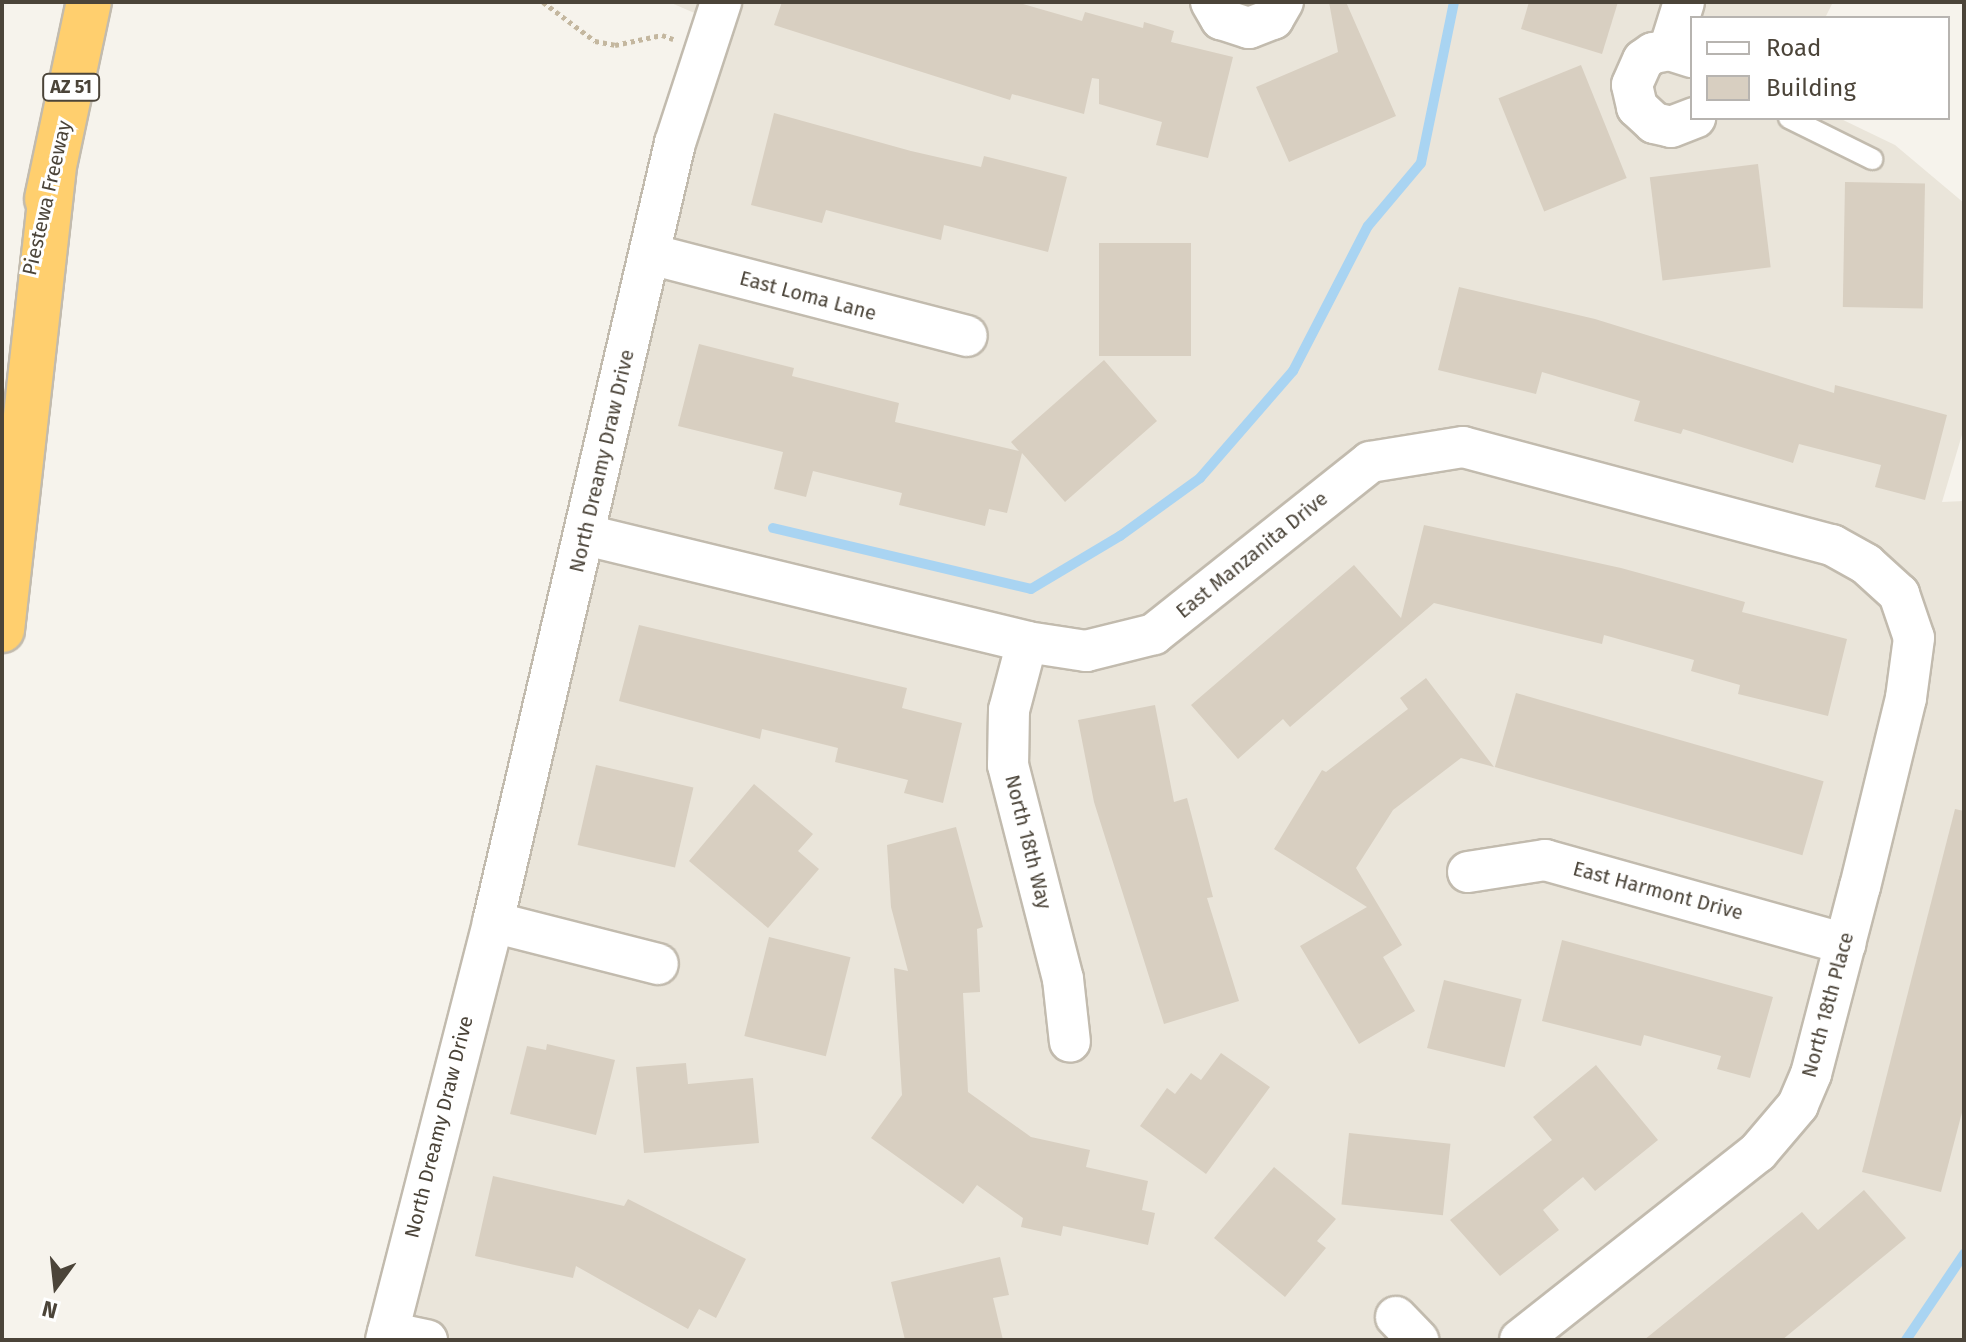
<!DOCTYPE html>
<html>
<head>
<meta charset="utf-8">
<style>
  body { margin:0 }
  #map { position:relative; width:1966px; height:1342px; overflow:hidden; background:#f6f3ec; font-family:"Fira Sans",sans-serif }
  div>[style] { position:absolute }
  .residential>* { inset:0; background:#eae5da }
  .stream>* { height:10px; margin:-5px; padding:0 5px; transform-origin:5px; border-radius:5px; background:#a9d4f2 }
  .building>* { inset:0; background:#d8cfc1; transform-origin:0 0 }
  .path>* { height:5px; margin-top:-2.5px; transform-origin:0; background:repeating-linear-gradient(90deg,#c4b79f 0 4px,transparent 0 8px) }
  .roads { filter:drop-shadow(2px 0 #c2bbae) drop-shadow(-2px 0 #c2bbae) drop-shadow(0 2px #c2bbae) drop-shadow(0 -2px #c2bbae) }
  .service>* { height:20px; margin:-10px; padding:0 10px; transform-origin:10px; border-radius:10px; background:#fff }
  .minor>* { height:40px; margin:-20px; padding:0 20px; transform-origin:20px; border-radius:20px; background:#fff }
  .motorway>* { height:44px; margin:-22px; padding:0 22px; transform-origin:22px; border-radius:22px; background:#ffcf6e }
  span { translate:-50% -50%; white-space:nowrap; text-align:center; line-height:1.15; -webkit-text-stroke:6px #fff; paint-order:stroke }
  .shield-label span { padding:2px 6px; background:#fff; border:2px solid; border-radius:6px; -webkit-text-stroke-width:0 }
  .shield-label { font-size:18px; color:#4b4439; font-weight:700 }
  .street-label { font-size:20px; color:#4b4439 }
  .frame { position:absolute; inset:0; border:4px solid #4b4439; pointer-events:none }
  .legend { position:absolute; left:1690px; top:16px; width:260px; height:104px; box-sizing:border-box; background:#fff; border:2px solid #b7b4b0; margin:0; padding:10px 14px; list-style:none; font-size:24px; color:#4b4439 }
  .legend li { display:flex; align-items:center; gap:16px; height:40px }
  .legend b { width:40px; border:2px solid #b7b4b0 }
  .north { position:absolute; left:16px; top:1246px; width:80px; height:80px; -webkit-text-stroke:6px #fff; paint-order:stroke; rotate:195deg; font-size:22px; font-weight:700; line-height:32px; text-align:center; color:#4b4439 }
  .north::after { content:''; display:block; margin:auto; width:28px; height:36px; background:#4b4439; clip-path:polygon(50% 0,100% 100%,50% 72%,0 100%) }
</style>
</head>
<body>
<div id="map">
  <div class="residential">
    <i style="clip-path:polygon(669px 2px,1833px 2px,1825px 18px,1692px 18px,1692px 118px,1839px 118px,1895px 145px,1964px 203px,1964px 428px,1942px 502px,1964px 501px,1964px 1340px,386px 1340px,713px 21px)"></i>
  </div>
  <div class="stream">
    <i style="left:773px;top:528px;width:265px;rotate:13.3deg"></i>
    <i style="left:1031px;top:589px;width:104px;rotate:-30.8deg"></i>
    <i style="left:1120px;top:536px;width:99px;rotate:-35.9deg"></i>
    <i style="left:1200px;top:478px;width:142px;rotate:-49deg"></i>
    <i style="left:1293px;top:371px;width:163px;rotate:-62.7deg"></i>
    <i style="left:1368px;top:226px;width:82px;rotate:-49.9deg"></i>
    <i style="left:1421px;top:163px;width:164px;rotate:-78.4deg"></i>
    <i style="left:1906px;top:1340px;width:104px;rotate:-56deg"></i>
  </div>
  <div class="building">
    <i style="clip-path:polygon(782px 2px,1016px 2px,1082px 21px,1085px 12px,1143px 28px,1144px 22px,1174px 31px,1171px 42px,1233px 57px,1208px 158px,1156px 145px,1162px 122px,1099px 104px,1099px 79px,1092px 78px,1084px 114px,1012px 94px,1010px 100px,774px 25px)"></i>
    <i style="clip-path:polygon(1329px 2px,1346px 2px,1396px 116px,1289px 162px,1256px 87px,1338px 52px)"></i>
    <i style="clip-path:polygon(1529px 2px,1618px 2px,1602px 54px,1521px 29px)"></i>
    <i style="left:1581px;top:65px;width:122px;height:89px;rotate:68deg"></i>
    <i style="clip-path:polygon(774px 113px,911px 151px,981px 167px,984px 156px,1067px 177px,1048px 252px,944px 225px,941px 240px,826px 210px,822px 223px,751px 205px)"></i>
    <i style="left:1758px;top:164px;width:104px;height:109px;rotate:83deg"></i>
    <i style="left:1845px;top:182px;width:80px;height:125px;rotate:1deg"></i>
    <i style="left:1191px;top:243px;width:113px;height:92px;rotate:90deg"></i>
    <i style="clip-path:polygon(1459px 287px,1595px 319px,1834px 393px,1835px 385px,1947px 415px,1925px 500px,1875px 487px,1881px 465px,1799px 444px,1793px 463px,1683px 429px,1681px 434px,1634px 421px,1640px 401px,1542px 372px,1536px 394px,1438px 370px)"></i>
    <i style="clip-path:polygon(699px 344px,794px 368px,792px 376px,899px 403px,895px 422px,1019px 451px,1011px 442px,1104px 360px,1157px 421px,1065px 502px,1022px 453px,1007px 513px,989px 509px,985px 526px,899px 505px,902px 493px,813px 471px,806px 497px,774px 489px,783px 452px,678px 426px)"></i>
    <i style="clip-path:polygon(1424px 525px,1621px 568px,1745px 602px,1742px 612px,1847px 639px,1828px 716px,1738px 694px,1740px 685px,1691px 671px,1694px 660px,1604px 635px,1602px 644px,1434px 603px,1290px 727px,1283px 719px,1238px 759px,1191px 705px,1354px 565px,1401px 618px)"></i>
    <i style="clip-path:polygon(639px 625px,907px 688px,902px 708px,962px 723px,943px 803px,904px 793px,908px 780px,835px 762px,838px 748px,762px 729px,760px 739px,619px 701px)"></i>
    <i style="clip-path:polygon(1426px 678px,1494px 767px,1461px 758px,1393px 810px,1356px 868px,1402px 945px,1383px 957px,1415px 1011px,1359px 1044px,1300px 946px,1367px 907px,1274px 849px,1322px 770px,1326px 772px,1408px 709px,1400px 698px)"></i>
    <i style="left:1516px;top:693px;width:320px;height:77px;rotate:16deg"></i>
    <i style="clip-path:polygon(1155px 705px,1174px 802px,1187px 798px,1213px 897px,1207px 898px,1239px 1001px,1164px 1024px,1094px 802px,1078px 720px)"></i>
    <i style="left:596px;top:765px;width:100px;height:82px;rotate:13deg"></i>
    <i style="clip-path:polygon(754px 784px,813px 834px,798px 851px,819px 869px,768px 928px,689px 861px)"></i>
    <i style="clip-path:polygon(1955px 809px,1964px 811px,1964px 1105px,1941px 1192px,1862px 1172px)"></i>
    <i style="clip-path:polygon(956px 827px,983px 927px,977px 929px,980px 992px,963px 993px,968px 1092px,1031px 1137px,1090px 1150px,1086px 1167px,1148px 1181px,1142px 1210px,1155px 1213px,1148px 1245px,1063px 1226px,1061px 1236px,1021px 1227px,1023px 1218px,977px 1185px,963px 1204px,871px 1138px,902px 1095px,894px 968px,908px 971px,891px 907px,887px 845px)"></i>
    <i style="left:769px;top:937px;width:84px;height:102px;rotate:14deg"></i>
    <i style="clip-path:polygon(1562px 940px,1773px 997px,1750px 1078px,1717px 1069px,1721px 1056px,1644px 1035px,1641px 1046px,1542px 1021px)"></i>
    <i style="left:1444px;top:980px;width:80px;height:70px;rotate:14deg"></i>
    <i style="clip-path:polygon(547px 1044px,615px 1060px,596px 1135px,510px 1114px,527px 1046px,546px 1050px)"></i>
    <i style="clip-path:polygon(1221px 1053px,1270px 1087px,1206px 1174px,1140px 1126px,1167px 1088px,1175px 1094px,1191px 1073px,1201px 1080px)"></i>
    <i style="clip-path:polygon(686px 1063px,688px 1084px,753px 1078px,759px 1143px,644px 1153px,636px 1067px)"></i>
    <i style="clip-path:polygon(1596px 1065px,1658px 1140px,1595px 1191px,1583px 1177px,1543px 1210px,1559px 1230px,1500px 1276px,1450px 1220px,1552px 1140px,1533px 1117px)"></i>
    <i style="left:1349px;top:1133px;width:102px;height:72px;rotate:6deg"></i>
    <i style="clip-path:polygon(1274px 1167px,1336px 1219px,1317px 1241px,1326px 1248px,1285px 1297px,1214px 1238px)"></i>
    <i style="clip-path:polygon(493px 1176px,624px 1206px,628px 1199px,746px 1259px,716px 1318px,699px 1309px,688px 1329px,576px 1266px,573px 1278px,475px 1256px)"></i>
    <i style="clip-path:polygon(1864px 1190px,1906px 1238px,1782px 1340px,1644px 1340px,1802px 1212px,1818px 1230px)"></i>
    <i style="clip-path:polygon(1000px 1257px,1009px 1295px,993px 1298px,1003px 1340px,905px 1340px,891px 1282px)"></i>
  </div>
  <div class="path">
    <i style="left:543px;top:2px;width:65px;rotate:36.9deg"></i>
    <i style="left:595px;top:41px;width:20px;rotate:11deg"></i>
    <i style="left:615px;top:45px;width:48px;rotate:-12deg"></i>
    <i style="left:662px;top:35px;width:12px;rotate:20deg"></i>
  </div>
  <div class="roads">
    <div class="service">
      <i style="left:1789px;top:118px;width:93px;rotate:26.3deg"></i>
    </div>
    <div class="minor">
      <i style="left:1211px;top:2px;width:20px;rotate:60deg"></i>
      <i style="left:1221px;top:19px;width:29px;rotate:18deg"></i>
      <i style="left:1249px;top:28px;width:26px;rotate:-21deg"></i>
      <i style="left:1273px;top:19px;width:20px;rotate:-60deg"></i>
      <i style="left:1669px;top:50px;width:50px;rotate:-72.6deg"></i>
      <i style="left:1692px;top:57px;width:24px;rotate:-163deg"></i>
      <i style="left:1669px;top:50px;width:16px;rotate:169deg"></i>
      <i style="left:1653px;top:53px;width:12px;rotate:145deg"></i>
      <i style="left:1643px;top:60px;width:27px;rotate:114deg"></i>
      <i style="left:1632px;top:85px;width:23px;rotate:77deg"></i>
      <i style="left:1637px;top:107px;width:23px;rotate:43deg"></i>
      <i style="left:1654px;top:123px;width:17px;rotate:13deg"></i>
      <i style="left:1671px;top:127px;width:26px;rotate:-21deg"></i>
      <i style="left:650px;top:254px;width:327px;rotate:14.5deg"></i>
      <i style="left:586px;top:535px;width:454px;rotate:13.6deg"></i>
      <i style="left:1027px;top:642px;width:60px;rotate:8.7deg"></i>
      <i style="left:1086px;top:651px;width:70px;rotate:-14deg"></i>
      <i style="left:1154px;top:634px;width:276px;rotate:-38.5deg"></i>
      <i style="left:1370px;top:462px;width:94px;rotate:-9.2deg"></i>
      <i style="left:1463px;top:447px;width:382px;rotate:14.9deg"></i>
      <i style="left:1832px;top:545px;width:39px;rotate:29deg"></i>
      <i style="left:1866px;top:564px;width:45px;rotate:42.3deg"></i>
      <i style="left:1899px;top:594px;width:46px;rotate:71.2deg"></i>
      <i style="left:1914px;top:638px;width:61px;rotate:97.6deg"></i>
      <i style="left:1906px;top:698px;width:194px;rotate:103.7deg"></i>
      <i style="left:1860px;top:886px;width:194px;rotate:104.6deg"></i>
      <i style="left:1811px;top:1074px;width:34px;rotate:113deg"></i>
      <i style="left:1798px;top:1105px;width:62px;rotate:130.4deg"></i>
      <i style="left:1758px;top:1152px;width:303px;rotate:141.7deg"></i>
      <i style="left:1027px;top:642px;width:70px;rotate:104.8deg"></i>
      <i style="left:1009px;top:710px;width:55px;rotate:91deg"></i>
      <i style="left:1008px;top:765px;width:221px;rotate:75.6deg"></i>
      <i style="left:1063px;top:979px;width:63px;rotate:83.7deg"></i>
      <i style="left:1468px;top:872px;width:78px;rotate:-8.9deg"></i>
      <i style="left:1545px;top:860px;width:312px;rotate:15.6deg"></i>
      <i style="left:493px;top:922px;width:170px;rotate:14.3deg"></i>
      <i style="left:1396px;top:1317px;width:32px;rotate:46deg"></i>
      <i style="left:388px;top:1332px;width:40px;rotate:12deg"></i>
      <i style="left:386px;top:1340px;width:431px;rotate:-75.6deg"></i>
      <i style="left:493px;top:922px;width:800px;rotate:-76.85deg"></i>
      <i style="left:675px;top:143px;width:148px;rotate:-71.9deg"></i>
    </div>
    <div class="motorway">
      <i style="left:47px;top:199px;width:201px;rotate:-78deg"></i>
      <i style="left:2px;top:630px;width:461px;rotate:-83.6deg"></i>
    </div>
  </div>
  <div class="shield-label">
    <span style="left:71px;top:87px">AZ 51</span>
  </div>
  <div class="street-label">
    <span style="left:47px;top:198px;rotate:-77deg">Piestewa Freeway</span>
    <span style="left:808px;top:296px;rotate:15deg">East Loma Lane</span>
    <span style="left:602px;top:461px;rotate:-77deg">North Dreamy Draw Drive</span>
    <span style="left:1252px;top:555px;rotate:-39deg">East Manzanita Drive</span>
    <span style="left:1028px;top:842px;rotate:76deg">North 18th Way</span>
    <span style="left:1658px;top:891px;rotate:15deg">East Harmont Drive</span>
    <span style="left:1828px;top:1005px;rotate:-75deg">North 18th Place</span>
    <span style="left:439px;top:1127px;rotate:-76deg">North Dreamy Draw Drive</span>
  </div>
  <div class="frame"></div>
  <ul class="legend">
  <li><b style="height:10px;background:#fff"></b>Road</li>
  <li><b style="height:22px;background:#d8cfc1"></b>Building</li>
  </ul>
  <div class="north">N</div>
</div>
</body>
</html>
